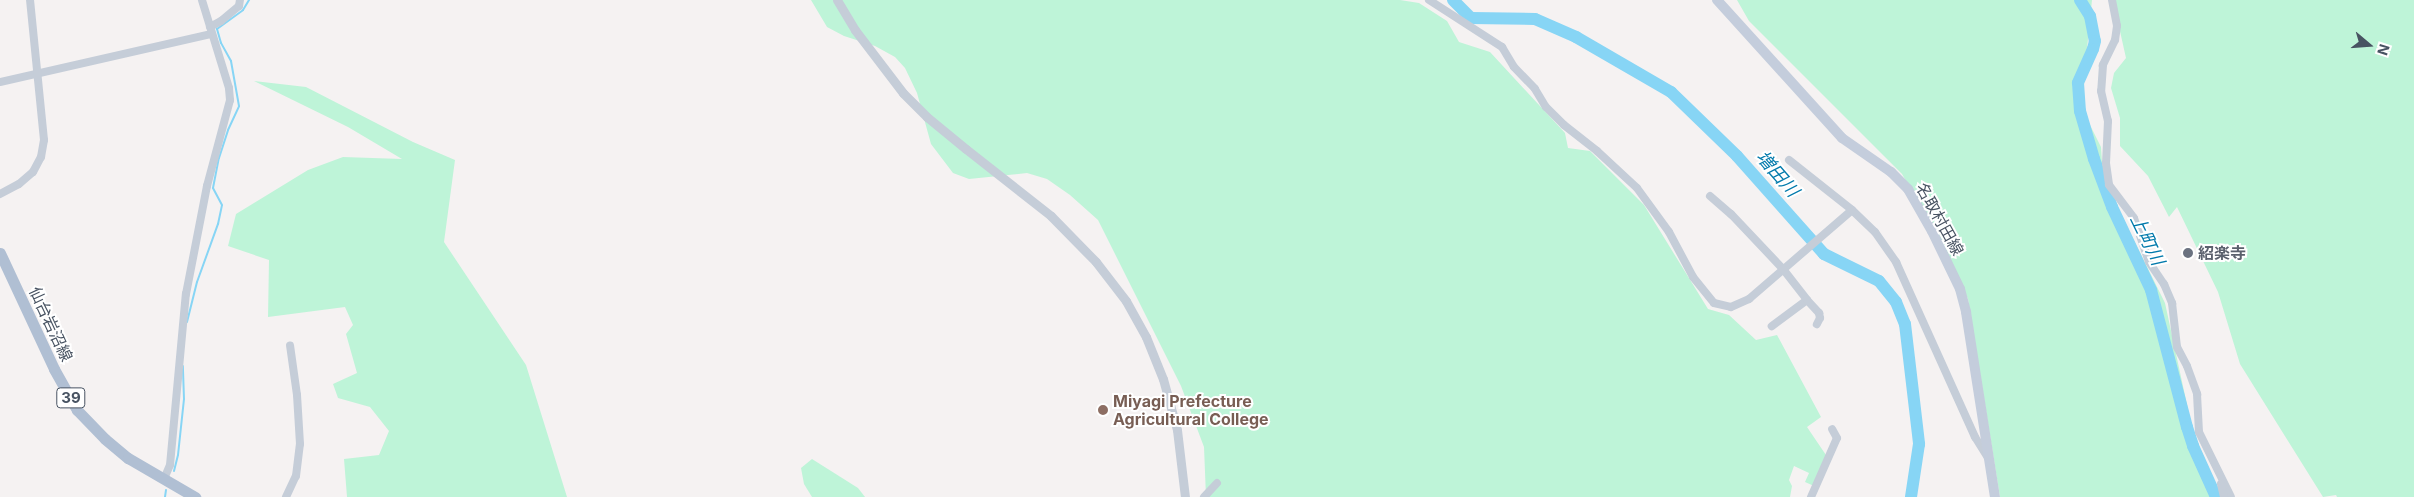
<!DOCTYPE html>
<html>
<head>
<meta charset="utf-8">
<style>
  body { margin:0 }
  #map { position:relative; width:2414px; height:497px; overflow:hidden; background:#f5f2f2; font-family:Inter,"Noto Sans JP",sans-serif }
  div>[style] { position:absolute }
  .green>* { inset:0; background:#bef4d8 }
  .stream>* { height:2px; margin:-1px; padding:0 1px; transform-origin:1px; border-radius:1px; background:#87d5f5 }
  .river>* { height:12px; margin:-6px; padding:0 6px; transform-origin:6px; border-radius:6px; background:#87d5f5 }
  .minor>* { height:8px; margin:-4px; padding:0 4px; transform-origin:4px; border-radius:4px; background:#c5cdd8 }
  .tertiary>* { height:9px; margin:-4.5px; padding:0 4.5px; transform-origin:4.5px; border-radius:4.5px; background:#c5cdd8 }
  .secondary>* { height:10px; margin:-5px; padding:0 5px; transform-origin:5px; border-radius:5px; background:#c4cddc }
  .primary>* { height:11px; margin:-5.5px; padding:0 5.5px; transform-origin:5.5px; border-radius:5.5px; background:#b0bfd3 }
  .dots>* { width:14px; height:14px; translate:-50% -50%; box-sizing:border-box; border:2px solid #fff; border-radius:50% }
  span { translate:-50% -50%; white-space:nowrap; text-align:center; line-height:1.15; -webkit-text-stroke:4px #fff; paint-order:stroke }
  .shield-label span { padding:1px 4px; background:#fff; border:1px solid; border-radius:4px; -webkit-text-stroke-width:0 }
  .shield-label { font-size:15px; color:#485362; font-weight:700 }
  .street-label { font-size:16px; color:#485362 }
  .worship-label { font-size:16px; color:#5b616d; font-weight:700 }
  .left { translate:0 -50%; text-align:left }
  .education-label { font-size:16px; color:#785e54; font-weight:700 }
  .water-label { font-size:18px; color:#027aac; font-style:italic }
  .north { position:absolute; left:2344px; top:20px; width:50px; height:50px; -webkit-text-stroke:4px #fff; paint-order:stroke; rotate:108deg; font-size:14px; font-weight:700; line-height:20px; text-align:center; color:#485362 }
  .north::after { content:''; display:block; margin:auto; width:18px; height:22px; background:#485362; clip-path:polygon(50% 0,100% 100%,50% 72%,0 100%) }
</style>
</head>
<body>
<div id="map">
  <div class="green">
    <i style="clip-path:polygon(811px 0,1400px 0,1419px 3px,1447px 21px,1459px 42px,1490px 52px,1565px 133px,1568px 148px,1590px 151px,1644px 205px,1708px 309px,1729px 315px,1756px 340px,1777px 335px,1821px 417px,1807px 427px,1828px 458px,1814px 486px,1805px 482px,1809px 473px,1794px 466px,1789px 480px,1792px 486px,1790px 497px,1206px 497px,1204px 447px,1181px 386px,1098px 220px,1070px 195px,1047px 179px,1027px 173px,969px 179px,953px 173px,931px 144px,917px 93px,905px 68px,895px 57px,875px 46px,844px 36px,827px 27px)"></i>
    <i style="clip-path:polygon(1737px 0,2092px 0,2081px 107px,2101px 147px,2103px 178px,2165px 303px,2194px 437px,2216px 497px,2000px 497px,1968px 299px,1933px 228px,1902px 174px,1749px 21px)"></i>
    <i style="clip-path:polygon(2113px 0,2414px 0,2414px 497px,2337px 497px,2336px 495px,2323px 497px,2240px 364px,2218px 292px,2177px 207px,2169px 217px,2148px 176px,2120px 146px,2120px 118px,2111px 88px,2114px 73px,2126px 58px)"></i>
    <i style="clip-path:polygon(254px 81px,306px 87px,413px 142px,455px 160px,444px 242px,526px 365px,567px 497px,347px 497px,344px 459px,379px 455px,389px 431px,370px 407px,338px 398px,333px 384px,357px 373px,346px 334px,353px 325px,345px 307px,268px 317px,269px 260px,228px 246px,236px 214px,308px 170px,343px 157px,402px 159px,348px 127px)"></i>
    <i style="clip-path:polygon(812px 459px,858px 488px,865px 497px,812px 497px,804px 484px,801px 468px)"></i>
  </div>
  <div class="stream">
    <i style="left:187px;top:322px;width:41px;rotate:-76deg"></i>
    <i style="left:197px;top:282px;width:62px;rotate:-70.1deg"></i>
    <i style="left:218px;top:224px;width:19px;rotate:-78deg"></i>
    <i style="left:222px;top:205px;width:19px;rotate:-118deg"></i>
    <i style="left:213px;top:188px;width:31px;rotate:-79deg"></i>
    <i style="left:219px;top:158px;width:29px;rotate:-72deg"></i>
    <i style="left:228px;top:130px;width:26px;rotate:-65deg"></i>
    <i style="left:239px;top:106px;width:46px;rotate:-100.1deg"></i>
    <i style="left:231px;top:61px;width:21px;rotate:-119deg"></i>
    <i style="left:221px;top:43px;width:15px;rotate:-106deg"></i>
    <i style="left:217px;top:29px;width:32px;rotate:-36deg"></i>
    <i style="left:243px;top:10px;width:12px;rotate:-59deg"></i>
    <i style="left:174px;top:471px;width:16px;rotate:-76deg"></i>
    <i style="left:178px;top:455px;width:56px;rotate:-83.9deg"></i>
    <i style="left:184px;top:399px;width:33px;rotate:-92deg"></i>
    <i style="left:165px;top:497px;width:7px;rotate:-82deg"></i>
  </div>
  <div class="river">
    <i style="left:1453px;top:0;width:25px;rotate:45deg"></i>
    <i style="left:1471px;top:18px;width:64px;rotate:0.9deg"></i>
    <i style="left:1535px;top:19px;width:45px;rotate:23.7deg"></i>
    <i style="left:1576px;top:37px;width:110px;rotate:30.1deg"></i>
    <i style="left:1671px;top:92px;width:92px;rotate:44.1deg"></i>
    <i style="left:1737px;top:156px;width:131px;rotate:48.4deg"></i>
    <i style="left:1824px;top:254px;width:61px;rotate:26.1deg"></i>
    <i style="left:1879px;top:281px;width:27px;rotate:51deg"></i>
    <i style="left:1896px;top:302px;width:24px;rotate:68deg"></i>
    <i style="left:1905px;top:324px;width:121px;rotate:83.3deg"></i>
    <i style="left:1919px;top:444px;width:54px;rotate:98.6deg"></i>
    <i style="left:2080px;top:0;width:19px;rotate:58deg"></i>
    <i style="left:2090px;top:16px;width:25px;rotate:79deg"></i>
    <i style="left:2095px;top:41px;width:8px;rotate:104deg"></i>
    <i style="left:2093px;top:49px;width:37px;rotate:114deg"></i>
    <i style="left:2078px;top:83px;width:28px;rotate:86deg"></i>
    <i style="left:2080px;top:111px;width:50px;rotate:73.7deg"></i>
    <i style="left:2094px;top:159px;width:51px;rotate:69.4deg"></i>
    <i style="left:2112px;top:207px;width:92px;rotate:64.8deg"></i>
    <i style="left:2151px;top:290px;width:142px;rotate:75.3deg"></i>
    <i style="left:2187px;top:427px;width:20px;rotate:72deg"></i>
    <i style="left:2193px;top:446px;width:56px;rotate:65.7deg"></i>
  </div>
  <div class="minor">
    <i style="left:1429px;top:0;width:87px;rotate:32.8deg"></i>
    <i style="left:1502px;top:47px;width:23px;rotate:59deg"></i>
    <i style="left:1514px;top:67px;width:30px;rotate:46deg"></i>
    <i style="left:1535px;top:89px;width:21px;rotate:59deg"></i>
    <i style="left:1546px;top:107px;width:25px;rotate:45deg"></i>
    <i style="left:1564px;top:125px;width:42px;rotate:38.2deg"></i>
    <i style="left:1597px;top:151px;width:54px;rotate:42.8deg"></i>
    <i style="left:1637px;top:188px;width:54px;rotate:54deg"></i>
    <i style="left:1669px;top:232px;width:51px;rotate:61.9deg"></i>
    <i style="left:1693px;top:277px;width:33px;rotate:51deg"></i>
    <i style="left:1714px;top:303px;width:17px;rotate:13deg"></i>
    <i style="left:1731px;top:307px;width:20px;rotate:-24deg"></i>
    <i style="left:1749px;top:299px;width:136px;rotate:-40.8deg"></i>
    <i style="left:1852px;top:210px;width:32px;rotate:44deg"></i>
    <i style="left:1875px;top:232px;width:37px;rotate:55deg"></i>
    <i style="left:1896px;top:262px;width:192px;rotate:65.7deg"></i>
    <i style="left:1975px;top:437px;width:25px;rotate:58deg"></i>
    <i style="left:2112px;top:0;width:26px;rotate:79deg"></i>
    <i style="left:2117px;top:26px;width:14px;rotate:98deg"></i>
    <i style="left:2115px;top:40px;width:28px;rotate:116deg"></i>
    <i style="left:2103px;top:65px;width:26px;rotate:94deg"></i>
    <i style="left:2101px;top:91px;width:31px;rotate:77deg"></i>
    <i style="left:2108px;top:121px;width:42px;rotate:92.7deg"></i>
    <i style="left:2106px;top:163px;width:22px;rotate:82deg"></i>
    <i style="left:2109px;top:185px;width:41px;rotate:52.9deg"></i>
    <i style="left:2134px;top:218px;width:46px;rotate:71.2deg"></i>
    <i style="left:2149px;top:262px;width:27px;rotate:56deg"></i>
    <i style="left:2164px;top:284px;width:21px;rotate:67deg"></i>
    <i style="left:2172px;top:303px;width:44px;rotate:83.5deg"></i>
    <i style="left:2177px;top:347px;width:21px;rotate:62deg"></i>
    <i style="left:2187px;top:366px;width:30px;rotate:70deg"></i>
    <i style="left:2197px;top:394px;width:38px;rotate:87deg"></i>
    <i style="left:2199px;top:432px;width:72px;rotate:63.8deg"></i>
    <i style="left:210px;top:27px;width:13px;rotate:-29deg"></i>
    <i style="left:221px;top:21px;width:23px;rotate:-40deg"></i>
    <i style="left:239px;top:6px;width:6px;rotate:-81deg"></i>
    <i style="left:0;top:82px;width:217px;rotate:-12.8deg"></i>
    <i style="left:1789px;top:160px;width:80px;rotate:38.4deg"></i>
    <i style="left:0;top:194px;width:21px;rotate:-28deg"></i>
    <i style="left:19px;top:184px;width:18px;rotate:-41deg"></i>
    <i style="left:33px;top:172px;width:17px;rotate:-62deg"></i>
    <i style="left:41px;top:157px;width:17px;rotate:-80deg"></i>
    <i style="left:44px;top:140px;width:141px;rotate:-95.7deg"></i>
    <i style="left:1710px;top:196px;width:28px;rotate:41deg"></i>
    <i style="left:1731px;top:214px;width:76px;rotate:46.6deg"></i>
    <i style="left:1783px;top:269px;width:39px;rotate:52deg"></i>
    <i style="left:1807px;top:300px;width:44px;rotate:143.4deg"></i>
    <i style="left:1807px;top:300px;width:18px;rotate:47deg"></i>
    <i style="left:1819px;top:313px;width:5px;rotate:79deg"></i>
    <i style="left:1820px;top:318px;width:7px;rotate:117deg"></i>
    <i style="left:164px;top:479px;width:15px;rotate:-67deg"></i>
    <i style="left:170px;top:465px;width:172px;rotate:-84.7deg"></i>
    <i style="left:186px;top:294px;width:110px;rotate:-79deg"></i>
    <i style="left:207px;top:186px;width:89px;rotate:-75deg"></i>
    <i style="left:230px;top:100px;width:12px;rotate:-95deg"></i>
    <i style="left:229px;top:88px;width:92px;rotate:-107.1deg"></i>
    <i style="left:2221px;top:484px;width:13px;rotate:77deg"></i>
    <i style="left:286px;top:497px;width:23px;rotate:-65deg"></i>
    <i style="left:296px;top:476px;width:32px;rotate:-83deg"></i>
    <i style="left:300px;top:444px;width:49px;rotate:-93.5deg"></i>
    <i style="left:297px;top:395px;width:50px;rotate:-98deg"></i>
    <i style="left:1204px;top:497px;width:19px;rotate:-47deg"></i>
    <i style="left:1811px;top:497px;width:64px;rotate:-66.2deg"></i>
    <i style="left:1837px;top:438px;width:10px;rotate:-119deg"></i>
  </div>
  <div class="tertiary">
    <i style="left:837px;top:0;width:35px;rotate:59deg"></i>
    <i style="left:855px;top:30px;width:79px;rotate:52.7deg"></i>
    <i style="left:903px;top:93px;width:34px;rotate:45deg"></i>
    <i style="left:927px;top:117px;width:50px;rotate:39.4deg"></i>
    <i style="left:966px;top:149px;width:108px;rotate:38.2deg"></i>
    <i style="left:1051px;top:216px;width:64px;rotate:45.6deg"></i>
    <i style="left:1096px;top:262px;width:49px;rotate:52.4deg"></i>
    <i style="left:1126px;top:301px;width:41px;rotate:60.9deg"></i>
    <i style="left:1146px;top:337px;width:45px;rotate:68deg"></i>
    <i style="left:1163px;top:379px;width:53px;rotate:74.6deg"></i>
    <i style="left:1177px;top:430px;width:67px;rotate:83.2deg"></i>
  </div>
  <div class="secondary">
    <i style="left:1717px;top:0;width:186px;rotate:47.8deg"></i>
    <i style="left:1842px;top:138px;width:60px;rotate:34.8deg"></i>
    <i style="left:1891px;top:172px;width:24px;rotate:45deg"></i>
    <i style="left:1908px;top:189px;width:48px;rotate:60.3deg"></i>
    <i style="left:1932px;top:231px;width:64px;rotate:64.2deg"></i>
    <i style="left:1960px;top:289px;width:24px;rotate:75deg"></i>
    <i style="left:1966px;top:312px;width:187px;rotate:81.1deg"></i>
  </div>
  <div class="primary">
    <i style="left:0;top:253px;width:128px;rotate:65deg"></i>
    <i style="left:54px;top:369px;width:47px;rotate:60.7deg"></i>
    <i style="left:77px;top:410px;width:40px;rotate:46deg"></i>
    <i style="left:105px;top:439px;width:30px;rotate:40deg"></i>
    <i style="left:128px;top:458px;width:78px;rotate:30.2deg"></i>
  </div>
  <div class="dots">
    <i style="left:2188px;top:253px;background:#6b7280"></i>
    <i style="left:1103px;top:410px;background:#8d6e63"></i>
  </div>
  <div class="shield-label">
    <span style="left:71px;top:398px">39</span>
  </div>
  <div class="street-label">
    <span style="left:1940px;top:219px;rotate:61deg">名取村田線</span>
    <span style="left:51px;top:324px;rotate:65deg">仙台岩沼線</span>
  </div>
  <div class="worship-label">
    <span class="left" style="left:2198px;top:253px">紹楽寺</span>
  </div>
  <div class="education-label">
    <span class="left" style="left:1113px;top:410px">Miyagi Prefecture<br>Agricultural College</span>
  </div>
  <div class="water-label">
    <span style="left:1777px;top:174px;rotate:49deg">増田川</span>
    <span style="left:2147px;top:240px;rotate:64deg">上町川</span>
  </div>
  <div class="north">N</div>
</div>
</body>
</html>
